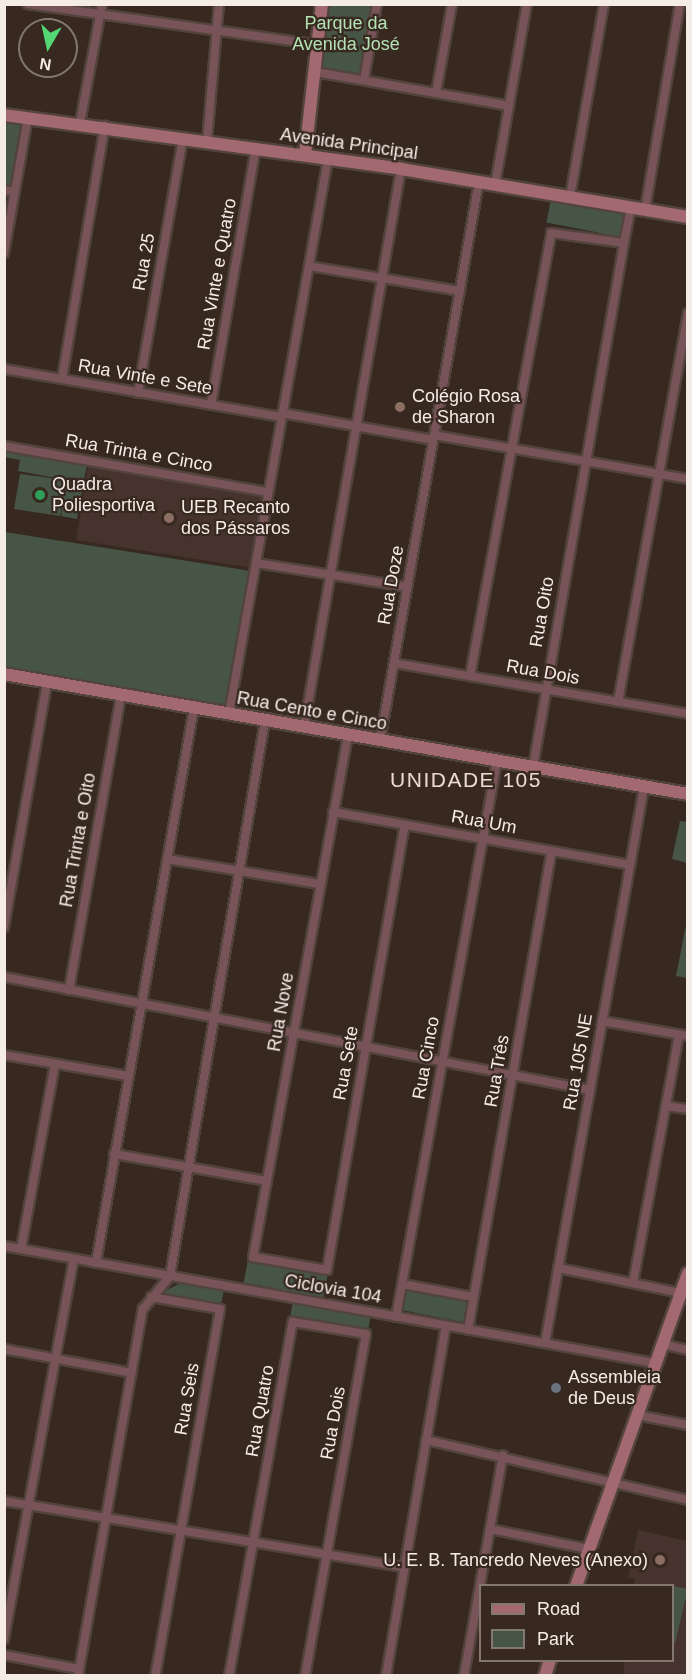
<!DOCTYPE html>
<html>
<head>
<meta charset="utf-8">
<style>
  body { margin:0 }
  #map { position:relative; width:692px; height:1680px; overflow:hidden; background:#372920; font-family:Arial,sans-serif }
  div>[style] { position:absolute }
  .education>* { inset:0; background:#46332d; transform-origin:0 0 }
  .green>* { inset:0; background:#465546; transform-origin:0 0 }
  .roads { filter:drop-shadow(2px 0 #52443c) drop-shadow(-2px 0 #52443c) drop-shadow(0 2px #52443c) drop-shadow(0 -2px #52443c) }
  .street>* { height:8px; margin:-4px; padding:0 4px; transform-origin:4px; border-radius:4px; background:#785458 }
  .secondary>* { height:12px; margin:-6px; padding:0 6px; transform-origin:6px; border-radius:6px; background:#a26970 }
  .dots>* { width:16px; height:16px; translate:-50% -50%; box-sizing:border-box; border:3px solid #372920; border-radius:50% }
  span { translate:-50% -50%; white-space:nowrap; text-align:center; line-height:1.15; -webkit-text-stroke:4.5px #372920; paint-order:stroke }
  .park-label { font-size:18px; color:#b4e1b3 }
  .street-label { font-size:18px; color:#f6ece6 }
  .poi-label { font-size:18px; color:#f6ece6 }
  .left { translate:0 -50%; text-align:left }
  .right { translate:-100% -50%; text-align:right }
  .quarter-label { font-size:21px; color:#eedacf; letter-spacing:1.5px }
  .frame { position:absolute; inset:0; border:6px solid #f6ece6; pointer-events:none }
  .legend { position:absolute; left:479px; top:1584px; width:195px; height:78px; box-sizing:border-box; background:#372920; border:2px solid #83776f; margin:0; padding:8px 10px; list-style:none; font-size:18px; color:#f6ece6 }
  .legend li { display:flex; align-items:center; gap:12px; height:30px }
  .legend b { width:30px; border:2px solid #83776f }
  .north { position:absolute; left:18px; top:18px; width:60px; height:60px; box-sizing:border-box; background:#372920; border:2px solid #83776f; border-radius:50%; rotate:189deg; font-size:16px; font-weight:700; line-height:24px; text-align:center; color:#f6ece6 }
  .north::after { content:''; display:block; margin:auto; width:21px; height:27px; background:#53d673; clip-path:polygon(50% 0,100% 100%,50% 72%,0 100%) }
</style>
</head>
<body>
<div id="map">
  <div class="education">
    <i style="left:88px;top:466px;width:177px;height:75px;rotate:9deg"></i>
    <i style="clip-path:polygon(638px 1530px,687px 1541px,687px 1675px,623px 1676px,625px 1661px,672px 1660px,672px 1586px,634px 1585px,635px 1579px,628px 1578px)"></i>
  </div>
  <div class="green">
    <i style="clip-path:polygon(321px 5px,379px 5px,366px 80px,316px 71px)"></i>
    <i style="clip-path:polygon(4px 116px,27px 118px,14px 191px,5px 189px)"></i>
    <i style="left:551px;top:199px;width:78px;height:24px;rotate:11deg"></i>
    <i style="clip-path:polygon(4px 451px,87px 464px,77px 519px,61px 516px,65px 488px,60px 516px,14px 509px,20px 474px,67px 480px,18px 471px,20px 460px,5px 457px)"></i>
    <i style="left:5px;top:532px;width:249px;height:136px;rotate:9deg"></i>
    <i style="clip-path:polygon(680px 821px,687px 822px,687px 863px,672px 859px)"></i>
    <i style="clip-path:polygon(687px 920px,687px 978px,676px 976px)"></i>
    <i style="left:248px;top:1260px;width:81px;height:23px;rotate:11deg"></i>
    <i style="clip-path:polygon(181px 1283px,224px 1290px,221px 1305px,161px 1293px)"></i>
    <i style="left:403px;top:1288px;width:67px;height:22px;rotate:11deg"></i>
    <i style="left:293px;top:1301px;width:79px;height:15px;rotate:10deg"></i>
    <i style="clip-path:polygon(673px 1586px,688px 1589px,675px 1643px,672px 1643px)"></i>
  </div>
  <div class="roads">
    <div class="street">
      <i style="left:28px;top:4px;width:293px;rotate:8deg"></i>
      <i style="left:315px;top:72px;width:197px;rotate:9.9deg"></i>
      <i style="left:364px;top:80px;width:77px;rotate:-80.3deg"></i>
      <i style="left:436px;top:93px;width:90px;rotate:-79.8deg"></i>
      <i style="left:80px;top:123px;width:121px;rotate:-79.5deg"></i>
      <i style="left:207px;top:141px;width:138px;rotate:-85deg"></i>
      <i style="left:495px;top:185px;width:184px;rotate:-80deg"></i>
      <i style="left:4px;top:190px;width:11px;rotate:10deg"></i>
      <i style="left:570px;top:197px;width:196px;rotate:-80deg"></i>
      <i style="left:645px;top:210px;width:209px;rotate:-80.4deg"></i>
      <i style="left:624px;top:243px;width:37px;rotate:-79deg"></i>
      <i style="left:4px;top:253px;width:138px;rotate:-80deg"></i>
      <i style="left:309px;top:266px;width:153px;rotate:9.4deg"></i>
      <i style="left:4px;top:369px;width:281px;rotate:9.8deg"></i>
      <i style="left:62px;top:379px;width:257px;rotate:-80.4deg"></i>
      <i style="left:138px;top:393px;width:259px;rotate:-80deg"></i>
      <i style="left:211px;top:405px;width:261px;rotate:-80.1deg"></i>
      <i style="left:282px;top:413px;width:153px;rotate:10.1deg"></i>
      <i style="left:434px;top:435px;width:258px;rotate:9.8deg"></i>
      <i style="left:4px;top:446px;width:268px;rotate:9.9deg"></i>
      <i style="left:256px;top:563px;width:153px;rotate:9deg"></i>
      <i style="left:394px;top:663px;width:298px;rotate:9.8deg"></i>
      <i style="left:470px;top:676px;width:450px;rotate:-79.6deg"></i>
      <i style="left:551px;top:233px;width:74px;rotate:7.8deg"></i>
      <i style="left:624px;top:243px;width:532px;rotate:99.85deg"></i>
      <i style="left:618px;top:702px;width:395px;rotate:-79.8deg"></i>
      <i style="left:229px;top:714px;width:564px;rotate:-79.89deg"></i>
      <i style="left:304px;top:727px;width:566px;rotate:-80.14deg"></i>
      <i style="left:348px;top:735px;width:531px;rotate:100.31deg"></i>
      <i style="left:253px;top:1257px;width:75px;rotate:10deg"></i>
      <i style="left:327px;top:1270px;width:452px;rotate:-80.1deg"></i>
      <i style="left:380px;top:741px;width:568px;rotate:-79.96deg"></i>
      <i style="left:333px;top:812px;width:302px;rotate:10.1deg"></i>
      <i style="left:167px;top:859px;width:155px;rotate:9.3deg"></i>
      <i style="left:4px;top:927px;width:249px;rotate:-80deg"></i>
      <i style="left:4px;top:977px;width:597px;rotate:10.91deg"></i>
      <i style="left:69px;top:990px;width:300px;rotate:-80deg"></i>
      <i style="left:602px;top:1021px;width:87px;rotate:9.9deg"></i>
      <i style="left:4px;top:1055px;width:126px;rotate:9.6deg"></i>
      <i style="left:666px;top:1106px;width:22px;rotate:8deg"></i>
      <i style="left:114px;top:1154px;width:155px;rotate:10deg"></i>
      <i style="left:4px;top:1246px;width:661px;rotate:10.19deg"></i>
      <i style="left:21px;top:1249px;width:188px;rotate:-79.6deg"></i>
      <i style="left:96px;top:1263px;width:564px;rotate:-79.99deg"></i>
      <i style="left:558px;top:1268px;width:126px;rotate:11.5deg"></i>
      <i style="left:633px;top:1283px;width:252px;rotate:-79.5deg"></i>
      <i style="left:402px;top:1284px;width:72px;rotate:10.4deg"></i>
      <i style="left:151px;top:1297px;width:70px;rotate:9.9deg"></i>
      <i style="left:220px;top:1309px;width:373px;rotate:100deg"></i>
      <i style="left:396px;top:1317px;width:565px;rotate:-79.7deg"></i>
      <i style="left:468px;top:1330px;width:486px;rotate:-80.1deg"></i>
      <i style="left:545px;top:1343px;width:565px;rotate:-79.9deg"></i>
      <i style="left:662px;top:1344px;width:27px;rotate:13deg"></i>
      <i style="left:4px;top:1349px;width:130px;rotate:10.6deg"></i>
      <i style="left:637px;top:1415px;width:52px;rotate:11.1deg"></i>
      <i style="left:426px;top:1440px;width:269px;rotate:12.9deg"></i>
      <i style="left:4px;top:1501px;width:405px;rotate:9.4deg"></i>
      <i style="left:490px;top:1529px;width:100px;rotate:11.5deg"></i>
      <i style="left:4px;top:1639px;width:386px;rotate:-79.6deg"></i>
      <i style="left:4px;top:1655px;width:76px;rotate:10.6deg"></i>
      <i style="left:78px;top:1676px;width:373px;rotate:-80deg"></i>
      <i style="left:143px;top:1309px;width:43px;rotate:-50.7deg"></i>
      <i style="left:170px;top:1276px;width:563px;rotate:-80.29deg"></i>
      <i style="left:229px;top:1676px;width:360px;rotate:-79.8deg"></i>
      <i style="left:293px;top:1322px;width:74px;rotate:9.3deg"></i>
      <i style="left:366px;top:1334px;width:347px;rotate:100.1deg"></i>
      <i style="left:386px;top:1676px;width:355px;rotate:-80.3deg"></i>
      <i style="left:464px;top:1676px;width:224px;rotate:-80deg"></i>
    </div>
    <div class="secondary">
      <i style="left:4px;top:115px;width:401px;rotate:7.7deg"></i>
      <i style="left:401px;top:169px;width:291px;rotate:9.5deg"></i>
      <i style="left:305px;top:155px;width:152px;rotate:-83.6deg"></i>
      <i style="left:4px;top:674px;width:694px;rotate:9.95deg"></i>
      <i style="left:576px;top:1586px;width:332px;rotate:-70.3deg"></i>
      <i style="left:545px;top:1676px;width:17px;rotate:-73deg"></i>
    </div>
  </div>
  <div class="dots">
    <i style="left:400px;top:407px;background:#8d6e63"></i>
    <i style="left:40px;top:495px;background:#2e9e5b"></i>
    <i style="left:169px;top:518px;background:#8d6e63"></i>
    <i style="left:556px;top:1388px;background:#6b7280"></i>
    <i style="left:660px;top:1560px;background:#8d6e63"></i>
  </div>
  <div class="park-label">
    <span style="left:346px;top:34px">Parque da<br>Avenida José</span>
  </div>
  <div class="street-label">
    <span style="left:349px;top:144px;rotate:8deg">Avenida Principal</span>
    <span style="left:144px;top:262px;rotate:-80deg">Rua 25</span>
    <span style="left:217px;top:274px;rotate:-80deg">Rua Vinte e Quatro</span>
    <span style="left:145px;top:377px;rotate:10deg">Rua Vinte e Sete</span>
    <span style="left:139px;top:453px;rotate:10deg">Rua Trinta e Cinco</span>
    <span style="left:391px;top:585px;rotate:-80deg">Rua Doze</span>
    <span style="left:542px;top:612px;rotate:-80deg">Rua Oito</span>
    <span style="left:543px;top:672px;rotate:10deg">Rua Dois</span>
    <span style="left:312px;top:711px;rotate:10deg">Rua Cento e Cinco</span>
    <span style="left:484px;top:822px;rotate:10deg">Rua Um</span>
    <span style="left:78px;top:840px;rotate:-80deg">Rua Trinta e Oito</span>
    <span style="left:281px;top:1012px;rotate:-80deg">Rua Nove</span>
    <span style="left:426px;top:1058px;rotate:-80deg">Rua Cinco</span>
    <span style="left:578px;top:1062px;rotate:-80deg">Rua 105 NE</span>
    <span style="left:346px;top:1063px;rotate:-80deg">Rua Sete</span>
    <span style="left:497px;top:1071px;rotate:-80deg">Rua Três</span>
    <span style="left:333px;top:1289px;rotate:10deg">Ciclovia 104</span>
    <span style="left:187px;top:1399px;rotate:-80deg">Rua Seis</span>
    <span style="left:260px;top:1411px;rotate:-80deg">Rua Quatro</span>
    <span style="left:333px;top:1423px;rotate:-80deg">Rua Dois</span>
  </div>
  <div class="poi-label">
    <span class="left" style="left:412px;top:407px">Colégio Rosa<br>de Sharon</span>
    <span class="left" style="left:52px;top:495px">Quadra<br>Poliesportiva</span>
    <span class="left" style="left:181px;top:518px">UEB Recanto<br>dos Pássaros</span>
    <span class="left" style="left:568px;top:1388px">Assembleia<br>de Deus</span>
    <span class="right" style="left:648px;top:1560px">U. E. B. Tancredo Neves (Anexo)</span>
  </div>
  <div class="quarter-label">
    <span style="left:466px;top:780px">UNIDADE 105</span>
  </div>
  <div class="frame"></div>
  <ul class="legend">
  <li><b style="height:8px;background:#a26970"></b>Road</li>
  <li><b style="height:16px;background:#465546"></b>Park</li>
  </ul>
  <div class="north">N</div>
</div>
</body>
</html>
